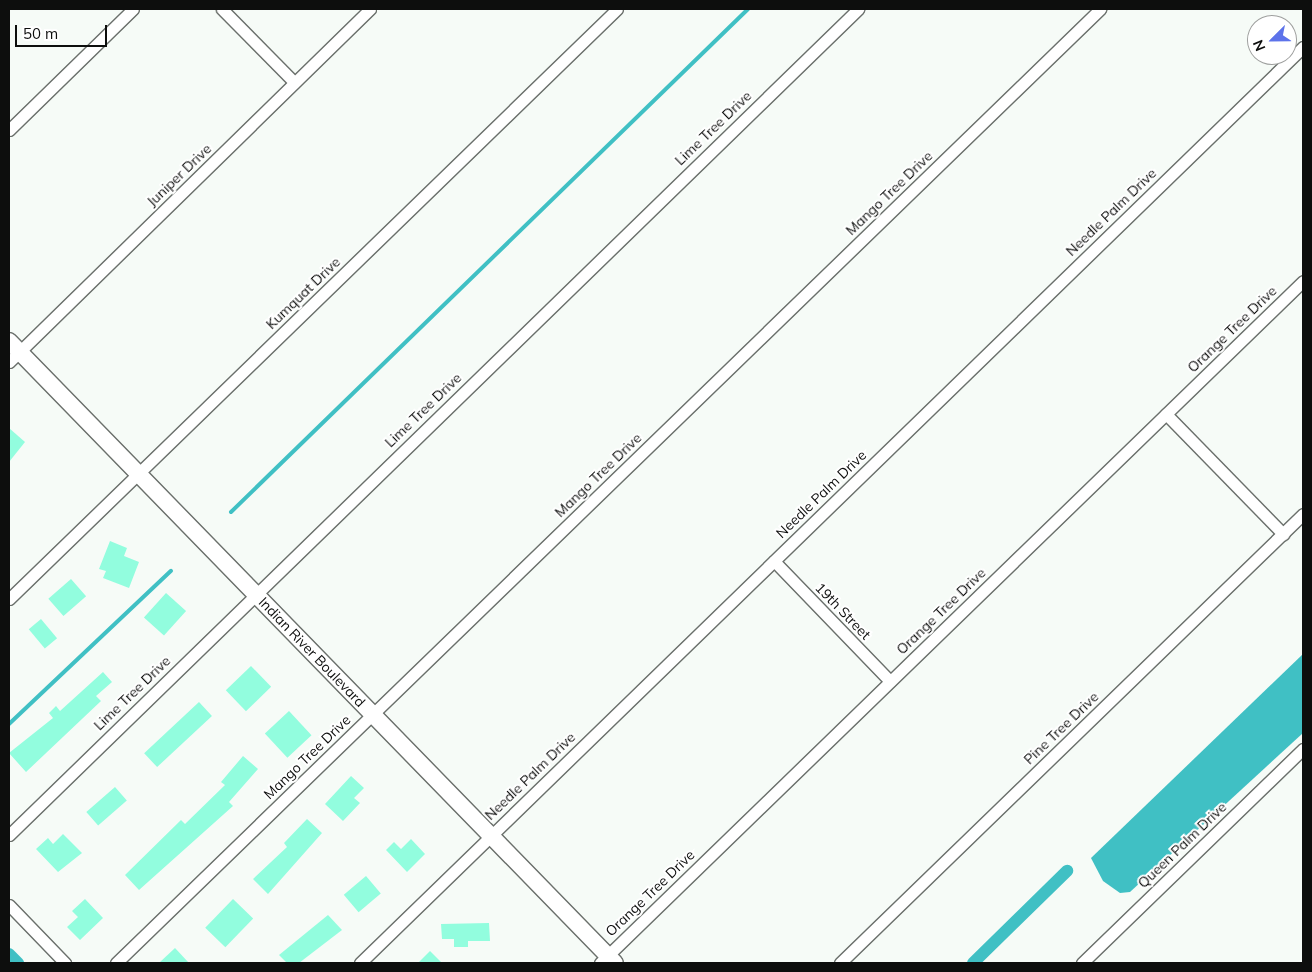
<!DOCTYPE html>
<html>
<head>
<meta charset="utf-8">
<style>
  body { margin:0 }
  #map { position:relative; width:1312px; height:972px; overflow:hidden; background:#f6fbf7; font-family:Mulish,sans-serif }
  div>[style] { position:absolute }
  .water>* { inset:0; background:#40c0c4 }
  .stream>* { height:4px; margin:-2px; padding:0 2px; transform-origin:2px; border-radius:2px; background:#40c0c4 }
  .canal>* { height:12px; margin:-6px; padding:0 6px; transform-origin:6px; border-radius:6px; background:#40c0c4 }
  .building>* { inset:0; background:#92fdde; transform-origin:0 0 }
  .roads { filter:drop-shadow(1px 0 #6b706c) drop-shadow(-1px 0 #6b706c) drop-shadow(0 1px #6b706c) drop-shadow(0 -1px #6b706c) }
  .minor>* { height:11px; margin:-5.5px; padding:0 5.5px; transform-origin:5.5px; border-radius:5.5px; background:#fff }
  .secondary>* { height:16px; margin:-8px; padding:0 8px; transform-origin:8px; border-radius:8px; background:#fff }
  span { translate:-50% -50%; white-space:nowrap; text-align:center; line-height:1.15; -webkit-text-stroke:4px #fff; paint-order:stroke }
  .street-label { font-size:14px; color:#0d0e0d }
  .frame { position:absolute; inset:0; border:10px solid #0d0e0d; pointer-events:none }
  .north { position:absolute; left:1247px; top:15px; width:50px; height:50px; box-sizing:border-box; background:#fff; border:1px solid #9e9f9e; border-radius:50%; rotate:247deg; font-size:14px; font-weight:700; line-height:20px; text-align:center; color:#0d0e0d }
  .north::after { content:''; display:block; margin:auto; width:18px; height:22px; background:#5d73ea; clip-path:polygon(50% 0,100% 100%,50% 72%,0 100%) }
  .scale { position:absolute; left:15px; top:25px; width:92px; height:22px; box-sizing:border-box; border:2px solid #0d0e0d; border-top:0; padding-left:6px; font-size:15px; line-height:18px; white-space:nowrap; color:#0d0e0d; -webkit-text-stroke:4px #fff; paint-order:stroke }
</style>
</head>
<body>
<div id="map">
  <div class="water">
    <i style="clip-path:polygon(1303px 654px,1303px 733px,1130px 892px,1120px 893px,1103px 881px,1091px 858px)"></i>
  </div>
  <div class="stream">
    <i style="left:231px;top:512px;width:721px;rotate:-44.21deg"></i>
    <i style="left:9px;top:724px;width:223px;rotate:-43.4deg"></i>
  </div>
  <div class="canal">
    <i style="left:9px;top:954px;width:13px;rotate:45deg"></i>
    <i style="left:973px;top:963px;width:132px;rotate:-44.4deg"></i>
  </div>
  <div class="building">
    <i style="clip-path:polygon(9px 428px,25px 442px,9px 462px)"></i>
    <i style="clip-path:polygon(110px 541px,127px 548px,124px 556px,139px 562px,129px 588px,103px 578px,106px 571px,99px 569px)"></i>
    <i style="left:71px;top:579px;width:23px;height:30px;rotate:49deg"></i>
    <i style="left:166px;top:593px;width:27px;height:33px;rotate:42deg"></i>
    <i style="left:41px;top:619px;width:25px;height:16px;rotate:50deg"></i>
    <i style="left:251px;top:666px;width:29px;height:35px;rotate:46deg"></i>
    <i style="clip-path:polygon(103px 672px,112px 682px,96px 696px,101px 701px,26px 772px,9px 753px,53px 718px,49px 713px,56px 706px,60px 711px)"></i>
    <i style="left:199px;top:702px;width:19px;height:75px;rotate:47deg"></i>
    <i style="left:289px;top:711px;width:33px;height:33px;rotate:47deg"></i>
    <i style="clip-path:polygon(243px 756px,258px 769px,229px 802px,233px 806px,139px 890px,125px 875px,181px 820px,185px 824px,225px 785px,221px 782px)"></i>
    <i style="clip-path:polygon(351px 776px,364px 788px,354px 798px,360px 803px,343px 821px,325px 804px)"></i>
    <i style="left:115px;top:787px;width:18px;height:38px;rotate:49deg"></i>
    <i style="clip-path:polygon(307px 819px,322px 833px,268px 894px,253px 879px,287px 847px,284px 843px)"></i>
    <i style="clip-path:polygon(63px 834px,82px 853px,58px 872px,36px 849px,48px 838px,53px 844px)"></i>
    <i style="clip-path:polygon(411px 839px,425px 854px,407px 872px,386px 850px,394px 842px,401px 849px)"></i>
    <i style="left:366px;top:876px;width:23px;height:29px;rotate:50deg"></i>
    <i style="clip-path:polygon(85px 899px,103px 918px,80px 940px,67px 927px,78px 917px,72px 911px)"></i>
    <i style="left:233px;top:899px;width:28px;height:40px;rotate:44deg"></i>
    <i style="clip-path:polygon(328px 915px,342px 930px,299px 963px,287px 963px,279px 955px)"></i>
    <i style="clip-path:polygon(489px 923px,490px 941px,468px 941px,468px 947px,454px 947px,454px 939px,442px 939px,441px 924px)"></i>
    <i style="clip-path:polygon(175px 948px,189px 963px,159px 963px)"></i>
    <i style="clip-path:polygon(430px 951px,442px 963px,418px 963px)"></i>
  </div>
  <div class="roads">
    <div class="minor">
      <i style="left:222px;top:9px;width:103px;rotate:45.4deg"></i>
      <i style="left:9px;top:130px;width:173px;rotate:-44.3deg"></i>
      <i style="left:9px;top:362px;width:505px;rotate:-44.36deg"></i>
      <i style="left:1166px;top:414px;width:168px;rotate:45.7deg"></i>
      <i style="left:774px;top:561px;width:167px;rotate:46deg"></i>
      <i style="left:9px;top:599px;width:847px;rotate:-44.14deg"></i>
      <i style="left:9px;top:835px;width:1185px;rotate:-44.21deg"></i>
      <i style="left:9px;top:905px;width:81px;rotate:46deg"></i>
      <i style="left:116px;top:963px;width:1371px;rotate:-44.11deg"></i>
      <i style="left:360px;top:963px;width:1315px;rotate:-44.17deg"></i>
      <i style="left:600px;top:963px;width:979px;rotate:-44.13deg"></i>
      <i style="left:840px;top:963px;width:645px;rotate:-44.12deg"></i>
      <i style="left:1082px;top:963px;width:308px;rotate:-44.1deg"></i>
    </div>
    <div class="secondary">
      <i style="left:9px;top:341px;width:868px;rotate:45.75deg"></i>
    </div>
  </div>
  <div class="street-label">
    <span style="left:713px;top:128px;rotate:-44deg">Lime Tree Drive</span>
    <span style="left:179px;top:175px;rotate:-44deg">Juniper Drive</span>
    <span style="left:889px;top:193px;rotate:-44deg">Mango Tree Drive</span>
    <span style="left:1111px;top:212px;rotate:-44deg">Needle Palm Drive</span>
    <span style="left:303px;top:293px;rotate:-44deg">Kumquat Drive</span>
    <span style="left:1232px;top:329px;rotate:-44deg">Orange Tree Drive</span>
    <span style="left:423px;top:410px;rotate:-44deg">Lime Tree Drive</span>
    <span style="left:598px;top:475px;rotate:-44deg">Mango Tree Drive</span>
    <span style="left:821px;top:494px;rotate:-44deg">Needle Palm Drive</span>
    <span style="left:843px;top:611px;rotate:46deg">19th Street</span>
    <span style="left:941px;top:611px;rotate:-44deg">Orange Tree Drive</span>
    <span style="left:312px;top:652px;rotate:46deg">Indian River Boulevard</span>
    <span style="left:132px;top:693px;rotate:-44deg">Lime Tree Drive</span>
    <span style="left:1061px;top:728px;rotate:-44deg">Pine Tree Drive</span>
    <span style="left:307px;top:757px;rotate:-44deg">Mango Tree Drive</span>
    <span style="left:530px;top:776px;rotate:-44deg">Needle Palm Drive</span>
    <span style="left:1182px;top:845px;rotate:-44deg">Queen Palm Drive</span>
    <span style="left:650px;top:893px;rotate:-44deg">Orange Tree Drive</span>
  </div>
  <div class="frame"></div>
  <div class="north">N</div>
  <div class="scale">50 m</div>
</div>
</body>
</html>
